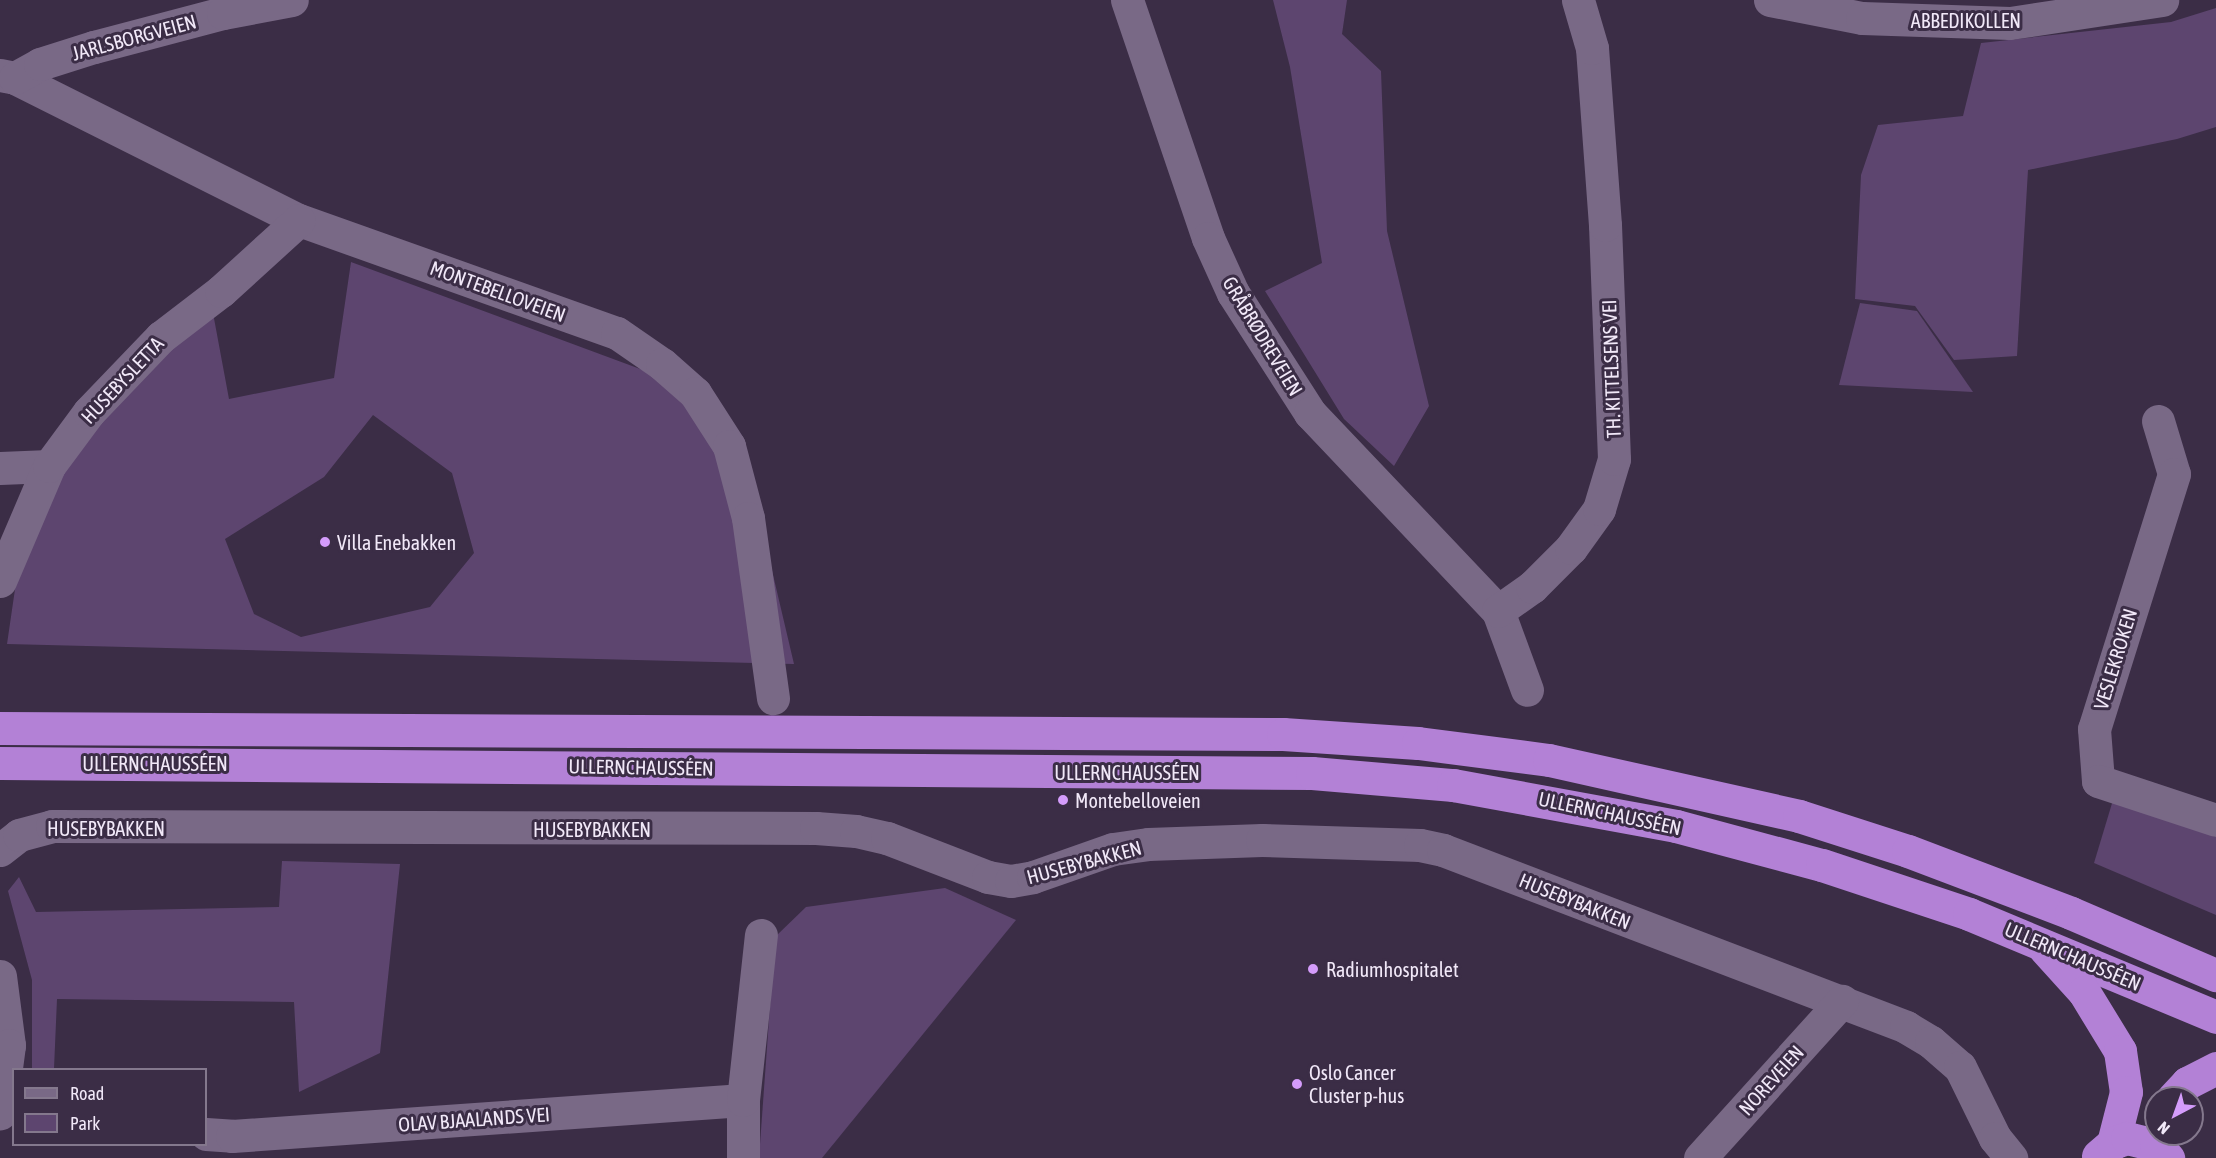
<!DOCTYPE html>
<html>
<head>
<meta charset="utf-8">
<style>
  body { margin:0 }
  #map { position:relative; width:2216px; height:1158px; overflow:hidden; background:#3b2d46; font-family:"Asap Condensed",sans-serif }
  div>[style] { position:absolute }
  .green>* { inset:0; background:#5d456f }
  .minor>* { height:33px; margin:-16.5px; padding:0 16.5px; transform-origin:16.5px; border-radius:16.5px; background:#796986 }
  .highway>* { height:33px; margin:-16.5px; padding:0 16.5px; transform-origin:16.5px; border-radius:16.5px; background:#b381d6 }
  .dots>* { width:16px; height:16px; translate:-50% -50%; box-sizing:border-box; border:3px solid #3b2d46; border-radius:50% }
  span { translate:-50% -50%; white-space:nowrap; text-align:center; line-height:1.15; -webkit-text-stroke:6px #3b2d46; paint-order:stroke }
  .street-label { font-size:20px; color:#f1e8f8 }
  .poi-label { font-size:20px; color:#f1e8f8 }
  .left { translate:0 -50%; text-align:left }
  .legend { position:absolute; left:12px; top:1068px; width:195px; height:78px; box-sizing:border-box; background:#3b2d46; border:2px solid #84788d; margin:0; padding:8px 10px; list-style:none; font-size:18px; color:#f1e8f8 }
  .legend li { display:flex; align-items:center; gap:12px; height:30px }
  .legend b { width:30px; border:2px solid #84788d }
  .north { position:absolute; left:2144px; top:1086px; width:60px; height:60px; box-sizing:border-box; background:#3b2d46; border:2px solid #84788d; border-radius:50%; rotate:221deg; font-size:16px; font-weight:700; line-height:24px; text-align:center; color:#f1e8f8 }
  .north::after { content:''; display:block; margin:auto; width:21px; height:27px; background:#d49cfb; clip-path:polygon(50% 0,100% 100%,50% 72%,0 100%) }
</style>
</head>
<body>
<div id="map">
  <div class="green">
    <i style="clip-path:polygon(1273px 0,1347px 0,1342px 34px,1381px 71px,1387px 231px,1429px 406px,1394px 466px,1344px 419px,1265px 291px,1322px 263px,1290px 67px)"></i>
    <i style="clip-path:polygon(2216px 8px,2216px 127px,2177px 139px,2028px 170px,2017px 356px,1954px 360px,1915px 306px,1855px 299px,1861px 175px,1878px 125px,1963px 116px,1981px 43px,2171px 22px)"></i>
    <i style="clip-path:polygon(evenodd,351px 262px,651px 373px,720px 440px,758px 511px,794px 664px,7px 644px,20px 555px,80px 438px,150px 355px,213px 313px,229px 399px,334px 378px,351px 262px,373px 415px,452px 473px,474px 553px,430px 607px,301px 637px,254px 614px,225px 539px,324px 477px,373px 415px)"></i>
    <i style="clip-path:polygon(1860px 303px,1917px 311px,1973px 392px,1839px 385px)"></i>
    <i style="clip-path:polygon(2113px 800px,2216px 837px,2216px 915px,2094px 863px)"></i>
    <i style="clip-path:polygon(282px 861px,400px 864px,380px 1053px,299px 1092px,294px 1002px,57px 999px,54px 1069px,32px 1069px,32px 980px,8px 891px,19px 877px,36px 912px,279px 907px)"></i>
    <i style="clip-path:polygon(945px 888px,1016px 920px,822px 1158px,759px 1158px,775px 937px,806px 907px)"></i>
  </div>
  <div class="minor">
    <i style="left:1127px;top:0;width:251px;rotate:71.2deg"></i>
    <i style="left:1208px;top:238px;width:60px;rotate:65.6deg"></i>
    <i style="left:1233px;top:293px;width:143px;rotate:57.3deg"></i>
    <i style="left:1310px;top:413px;width:273px;rotate:46.5deg"></i>
    <i style="left:1498px;top:611px;width:84px;rotate:69.8deg"></i>
    <i style="left:1770px;top:0;width:94px;rotate:11.1deg"></i>
    <i style="left:1862px;top:18px;width:148px;rotate:1.9deg"></i>
    <i style="left:2010px;top:23px;width:154px;rotate:-8.6deg"></i>
    <i style="left:0;top:75px;width:15px;rotate:11deg"></i>
    <i style="left:15px;top:78px;width:318px;rotate:26.6deg"></i>
    <i style="left:299px;top:220px;width:337px;rotate:19.6deg"></i>
    <i style="left:617px;top:333px;width:55px;rotate:34.6deg"></i>
    <i style="left:662px;top:364px;width:44px;rotate:41.3deg"></i>
    <i style="left:695px;top:393px;width:63px;rotate:57.3deg"></i>
    <i style="left:729px;top:446px;width:74px;rotate:75.2deg"></i>
    <i style="left:748px;top:518px;width:182px;rotate:82.1deg"></i>
    <i style="left:15px;top:78px;width:29px;rotate:-29deg"></i>
    <i style="left:40px;top:64px;width:57px;rotate:-17.5deg"></i>
    <i style="left:94px;top:47px;width:133px;rotate:-14.8deg"></i>
    <i style="left:223px;top:13px;width:70px;rotate:-10.7deg"></i>
    <i style="left:2158px;top:421px;width:55px;rotate:73.2deg"></i>
    <i style="left:2174px;top:474px;width:267px;rotate:107.4deg"></i>
    <i style="left:2094px;top:729px;width:52px;rotate:85.6deg"></i>
    <i style="left:2098px;top:781px;width:124px;rotate:18.3deg"></i>
    <i style="left:0;top:468px;width:49px;rotate:-2.3deg"></i>
    <i style="left:0;top:581px;width:125px;rotate:-66.9deg"></i>
    <i style="left:49px;top:466px;width:67px;rotate:-53.5deg"></i>
    <i style="left:89px;top:412px;width:104px;rotate:-46.2deg"></i>
    <i style="left:161px;top:337px;width:76px;rotate:-37.5deg"></i>
    <i style="left:221px;top:291px;width:105px;rotate:-42.3deg"></i>
    <i style="left:1498px;top:611px;width:42px;rotate:-35.2deg"></i>
    <i style="left:1532px;top:587px;width:55px;rotate:-45deg"></i>
    <i style="left:1571px;top:548px;width:48px;rotate:-54.3deg"></i>
    <i style="left:1599px;top:509px;width:52px;rotate:-73.3deg"></i>
    <i style="left:1614px;top:459px;width:234px;rotate:-92.2deg"></i>
    <i style="left:1605px;top:225px;width:177px;rotate:-94.2deg"></i>
    <i style="left:1592px;top:48px;width:50px;rotate:-106.3deg"></i>
    <i style="left:0;top:850px;width:24px;rotate:-38deg"></i>
    <i style="left:19px;top:835px;width:34px;rotate:-15deg"></i>
    <i style="left:52px;top:826px;width:764px;rotate:0.15deg"></i>
    <i style="left:816px;top:828px;width:40px;rotate:4.3deg"></i>
    <i style="left:856px;top:831px;width:32px;rotate:13deg"></i>
    <i style="left:887px;top:838px;width:108px;rotate:21.1deg"></i>
    <i style="left:988px;top:877px;width:23px;rotate:10deg"></i>
    <i style="left:1011px;top:881px;width:22px;rotate:-10deg"></i>
    <i style="left:1033px;top:877px;width:85px;rotate:-19.3deg"></i>
    <i style="left:1113px;top:849px;width:35px;rotate:-8deg"></i>
    <i style="left:1148px;top:844px;width:114px;rotate:-2deg"></i>
    <i style="left:1262px;top:840px;width:158px;rotate:1.8deg"></i>
    <i style="left:1420px;top:845px;width:24px;rotate:12deg"></i>
    <i style="left:1443px;top:850px;width:496px;rotate:20.9deg"></i>
    <i style="left:1906px;top:1027px;width:29px;rotate:31deg"></i>
    <i style="left:1931px;top:1042px;width:38px;rotate:41deg"></i>
    <i style="left:1960px;top:1067px;width:79px;rotate:63.8deg"></i>
    <i style="left:1995px;top:1138px;width:26px;rotate:51deg"></i>
    <i style="left:0;top:976px;width:70px;rotate:82.6deg"></i>
    <i style="left:9px;top:1045px;width:69px;rotate:97.5deg"></i>
    <i style="left:206px;top:1134px;width:26px;rotate:4deg"></i>
    <i style="left:232px;top:1136px;width:512px;rotate:-4.03deg"></i>
    <i style="left:743px;top:1158px;width:58px;rotate:-90deg"></i>
    <i style="left:743px;top:1100px;width:166px;rotate:-83.8deg"></i>
    <i style="left:1700px;top:1158px;width:212px;rotate:-47.9deg"></i>
  </div>
  <div class="highway">
    <i style="left:0;top:728px;width:1283px;rotate:0.27deg"></i>
    <i style="left:1283px;top:734px;width:135px;rotate:3.8deg"></i>
    <i style="left:1418px;top:743px;width:132px;rotate:7.4deg"></i>
    <i style="left:1549px;top:760px;width:256px;rotate:12.6deg"></i>
    <i style="left:1799px;top:816px;width:114px;rotate:17.8deg"></i>
    <i style="left:1908px;top:851px;width:174px;rotate:20.8deg"></i>
    <i style="left:2071px;top:913px;width:158px;rotate:23.2deg"></i>
    <i style="left:0;top:763px;width:1312px;rotate:0.44deg"></i>
    <i style="left:1312px;top:773px;width:142px;rotate:4.9deg"></i>
    <i style="left:1453px;top:785px;width:227px;rotate:10.4deg"></i>
    <i style="left:1676px;top:826px;width:151px;rotate:15deg"></i>
    <i style="left:1822px;top:865px;width:155px;rotate:18.4deg"></i>
    <i style="left:1969px;top:914px;width:268px;rotate:22.6deg"></i>
    <i style="left:2045px;top:949px;width:58px;rotate:47.8deg"></i>
    <i style="left:2084px;top:992px;width:69px;rotate:58.6deg"></i>
    <i style="left:2120px;top:1051px;width:41px;rotate:81.7deg"></i>
    <i style="left:2126px;top:1092px;width:53px;rotate:104.3deg"></i>
    <i style="left:2173px;top:1098px;width:21px;rotate:-47deg"></i>
    <i style="left:2187px;top:1083px;width:33px;rotate:-27deg"></i>
    <i style="left:2098px;top:1156px;width:20px;rotate:-41deg"></i>
    <i style="left:2113px;top:1143px;width:15px;rotate:-20deg"></i>
    <i style="left:2127px;top:1138px;width:30px;rotate:14deg"></i>
    <i style="left:2156px;top:1145px;width:18px;rotate:47deg"></i>
  </div>
  <div class="dots">
    <i style="left:325px;top:542px;background:#d49cfb"></i>
    <i style="left:1063px;top:800px;background:#d49cfb"></i>
    <i style="left:1313px;top:969px;background:#d49cfb"></i>
    <i style="left:1297px;top:1084px;background:#d49cfb"></i>
  </div>
  <div class="street-label">
    <span style="left:1966px;top:20px">ABBEDIKOLLEN</span>
    <span style="left:134px;top:37px;rotate:-15deg">JARLSBORGVEIEN</span>
    <span style="left:498px;top:291px;rotate:20deg">MONTEBELLOVEIEN</span>
    <span style="left:1263px;top:336px;rotate:59deg">GRÅBRØDREVEIEN</span>
    <span style="left:1611px;top:369px;rotate:-92deg">TH. KITTELSENS VEI</span>
    <span style="left:122px;top:380px;rotate:-47deg">HUSEBYSLETTA</span>
    <span style="left:2115px;top:659px;rotate:-73deg">VESLEKROKEN</span>
    <span style="left:155px;top:763px">ULLERNCHAUSSÉEN</span>
    <span style="left:641px;top:767px;rotate:1deg">ULLERNCHAUSSÉEN</span>
    <span style="left:1127px;top:772px">ULLERNCHAUSSÉEN</span>
    <span style="left:1610px;top:813px;rotate:12deg">ULLERNCHAUSSÉEN</span>
    <span style="left:106px;top:828px">HUSEBYBAKKEN</span>
    <span style="left:592px;top:829px">HUSEBYBAKKEN</span>
    <span style="left:1084px;top:862px;rotate:-15deg">HUSEBYBAKKEN</span>
    <span style="left:1575px;top:901px;rotate:22deg">HUSEBYBAKKEN</span>
    <span style="left:2073px;top:956px;rotate:23deg">ULLERNCHAUSSÉEN</span>
    <span style="left:1771px;top:1080px;rotate:-48deg">NOREVEIEN</span>
    <span style="left:474px;top:1119px;rotate:-4deg">OLAV BJAALANDS VEI</span>
  </div>
  <div class="poi-label">
    <span class="left" style="left:337px;top:542px">Villa Enebakken</span>
    <span class="left" style="left:1075px;top:800px">Montebelloveien</span>
    <span class="left" style="left:1326px;top:969px">Radiumhospitalet</span>
    <span class="left" style="left:1309px;top:1084px">Oslo Cancer<br>Cluster p-hus</span>
  </div>
  <ul class="legend">
  <li><b style="height:8px;background:#796986"></b>Road</li>
  <li><b style="height:16px;background:#5d456f"></b>Park</li>
  </ul>
  <div class="north">N</div>
</div>
</body>
</html>
